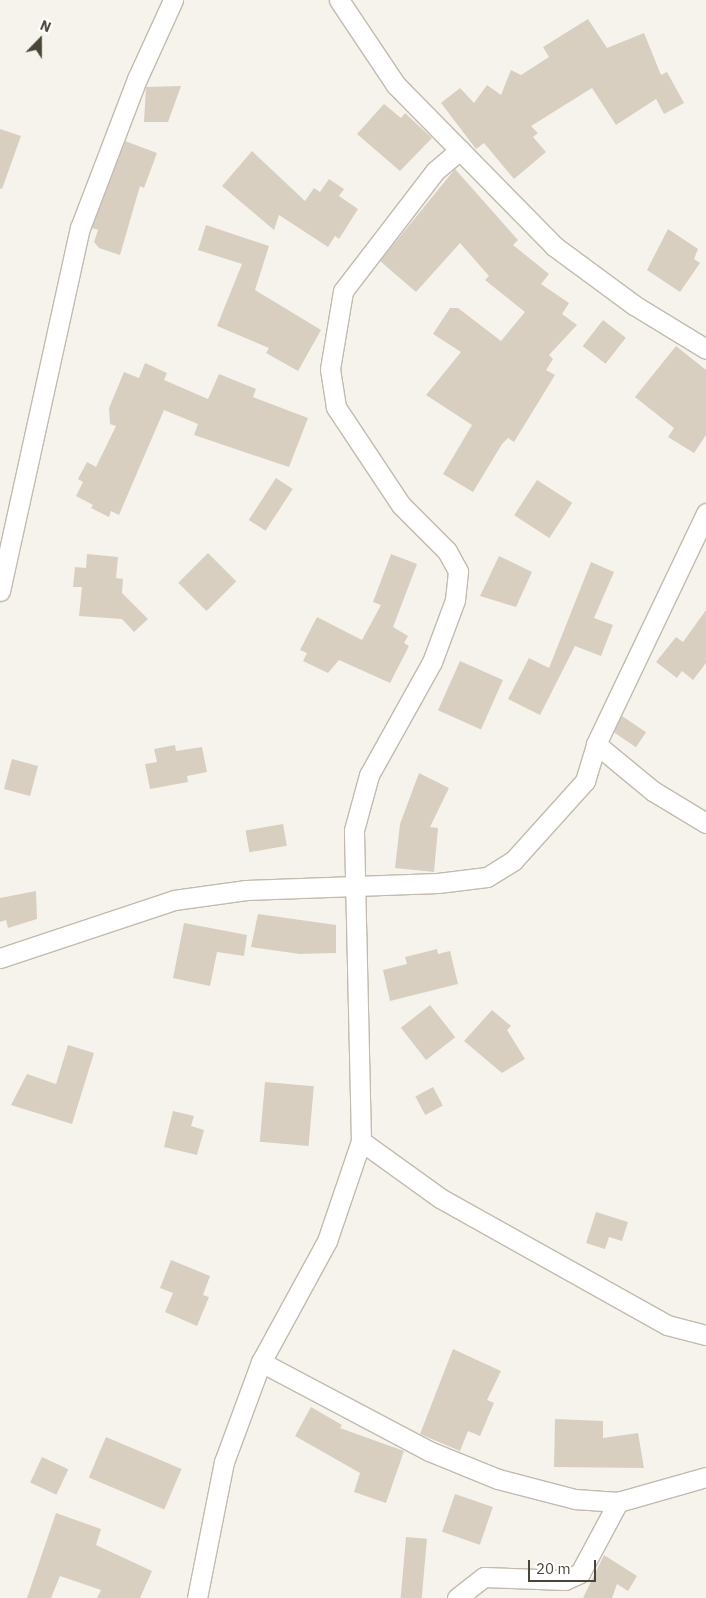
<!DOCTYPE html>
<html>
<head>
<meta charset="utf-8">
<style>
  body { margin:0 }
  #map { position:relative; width:706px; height:1598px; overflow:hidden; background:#f6f3ec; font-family:"IBM Plex Sans",sans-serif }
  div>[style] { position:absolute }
  .building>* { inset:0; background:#d8cfc1; transform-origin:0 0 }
  .roads { filter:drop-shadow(1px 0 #c2bbae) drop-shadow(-1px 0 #c2bbae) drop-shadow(0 1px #c2bbae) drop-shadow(0 -1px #c2bbae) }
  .street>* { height:19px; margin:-9.5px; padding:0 9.5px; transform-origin:9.5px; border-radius:9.5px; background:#fff }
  span { translate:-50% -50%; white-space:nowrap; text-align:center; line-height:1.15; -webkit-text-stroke:5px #fff; paint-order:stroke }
  .north { position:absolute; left:15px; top:15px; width:50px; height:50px; -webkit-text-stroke:4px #fff; paint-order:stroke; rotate:22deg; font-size:14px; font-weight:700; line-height:20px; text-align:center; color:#4b4439 }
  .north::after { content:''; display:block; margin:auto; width:18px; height:22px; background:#4b4439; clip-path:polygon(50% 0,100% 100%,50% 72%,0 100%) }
  .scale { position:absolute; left:528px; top:1560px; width:68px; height:22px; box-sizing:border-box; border:2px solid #4b4439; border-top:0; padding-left:6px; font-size:15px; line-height:18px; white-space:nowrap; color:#4b4439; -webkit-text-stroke:4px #fff; paint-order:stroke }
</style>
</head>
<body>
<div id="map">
  <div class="building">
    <i style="clip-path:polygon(588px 19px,607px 48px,644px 33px,661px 75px,667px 72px,684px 103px,664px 114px,656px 99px,616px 125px,592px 88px,531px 126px,538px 133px,533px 137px,546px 152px,514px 179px,484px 143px,476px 149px,441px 103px,460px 88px,474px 103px,487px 85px,501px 95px,511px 70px,521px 75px,549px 57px,543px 47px)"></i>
    <i style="clip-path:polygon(181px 86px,168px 122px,144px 122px,146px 87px)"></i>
    <i style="clip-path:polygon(384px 104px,401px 118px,405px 113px,432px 138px,400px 171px,357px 134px)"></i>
    <i style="clip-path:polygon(0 129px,21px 136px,2px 189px,0 188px)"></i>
    <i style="clip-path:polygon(125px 141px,157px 153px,144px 188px,140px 186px,120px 255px,99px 248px,94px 242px,98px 230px,92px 228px)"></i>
    <i style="clip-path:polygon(252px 151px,305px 201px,314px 188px,320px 192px,329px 179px,344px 189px,339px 196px,358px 209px,339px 239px,335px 236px,328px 247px,279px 215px,274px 230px,222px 186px)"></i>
    <i style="clip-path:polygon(455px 169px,518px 240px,513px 245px,549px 274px,541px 284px,569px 303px,562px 314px,577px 325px,549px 355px,553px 359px,546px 370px,555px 375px,514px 442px,508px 438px,502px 444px,473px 492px,443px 474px,472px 425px,426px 395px,461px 352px,433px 334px,450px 308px,458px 308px,501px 341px,525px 312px,485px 280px,489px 276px,460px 243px,416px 292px,380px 261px)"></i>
    <i style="clip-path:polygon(206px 225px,269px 246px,255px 290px,321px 330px,298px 371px,266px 353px,269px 348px,217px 326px,242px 264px,198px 250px)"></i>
    <i style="clip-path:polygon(668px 229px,698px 249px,694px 259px,700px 263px,680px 292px,647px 270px)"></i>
    <i style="left:603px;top:320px;width:29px;height:33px;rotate:38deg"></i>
    <i style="clip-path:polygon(676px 346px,706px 370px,706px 435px,694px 453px,668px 437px,674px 428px,635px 397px)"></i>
    <i style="clip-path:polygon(145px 363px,167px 373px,164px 380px,208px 399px,219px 374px,256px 389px,253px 397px,308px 418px,289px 467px,194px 435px,198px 424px,164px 410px,119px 515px,111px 511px,109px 517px,91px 508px,93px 505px,76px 496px,83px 482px,78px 479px,87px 462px,96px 467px,116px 426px,110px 424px,109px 408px,124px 372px,139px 378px)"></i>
    <i style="left:276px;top:478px;width:20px;height:50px;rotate:33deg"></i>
    <i style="left:537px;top:480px;width:42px;height:42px;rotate:33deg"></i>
    <i style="left:208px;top:553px;width:40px;height:42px;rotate:45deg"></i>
    <i style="clip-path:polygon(87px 554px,118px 557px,116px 578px,123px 579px,122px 593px,148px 619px,134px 632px,122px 619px,79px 616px,82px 587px,73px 587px,75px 567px,86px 568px)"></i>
    <i style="clip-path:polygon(391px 554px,417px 564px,393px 627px,408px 636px,404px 643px,409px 646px,390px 683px,339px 660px,328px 673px,303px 661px,307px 653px,300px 650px,317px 617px,362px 640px,381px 605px,373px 602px)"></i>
    <i style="clip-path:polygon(499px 556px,532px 572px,516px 607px,480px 596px)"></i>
    <i style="clip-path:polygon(591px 562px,614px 572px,594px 618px,613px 625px,601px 656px,575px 646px,540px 715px,508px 699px,529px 658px,549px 668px)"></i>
    <i style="clip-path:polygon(706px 610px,706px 663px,693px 680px,682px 671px,677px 678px,656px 662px,676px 637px,683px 642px)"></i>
    <i style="left:460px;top:661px;width:47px;height:54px;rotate:24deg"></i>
    <i style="left:622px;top:716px;width:29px;height:18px;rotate:34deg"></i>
    <i style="clip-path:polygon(175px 745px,176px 751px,202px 747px,207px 772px,187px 776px,188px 782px,150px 789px,145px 764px,157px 762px,154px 749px)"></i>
    <i style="left:12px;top:759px;width:27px;height:31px;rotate:15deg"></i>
    <i style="clip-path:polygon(419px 773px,449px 788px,430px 827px,438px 828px,434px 872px,395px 868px,400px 824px)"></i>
    <i style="left:283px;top:824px;width:22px;height:38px;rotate:80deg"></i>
    <i style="clip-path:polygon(36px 891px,37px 919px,8px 928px,6px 920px,0 922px,0 898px)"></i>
    <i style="clip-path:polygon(258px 914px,336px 925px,336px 953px,300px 954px,251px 947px)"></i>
    <i style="clip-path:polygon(184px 923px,247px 935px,244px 956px,217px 952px,210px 986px,173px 978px)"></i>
    <i style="clip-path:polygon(437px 949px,438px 954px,450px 951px,458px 984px,390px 1001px,383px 970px,407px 964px,405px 957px)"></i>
    <i style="left:430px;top:1005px;width:41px;height:37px;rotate:52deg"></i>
    <i style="clip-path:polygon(492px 1010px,511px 1026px,507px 1030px,525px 1059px,502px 1073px,464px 1041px)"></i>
    <i style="clip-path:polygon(68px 1045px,94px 1053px,72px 1124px,11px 1105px,27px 1074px,56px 1084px)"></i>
    <i style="left:265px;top:1082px;width:49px;height:60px;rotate:5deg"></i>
    <i style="left:433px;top:1087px;width:21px;height:20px;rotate:62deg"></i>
    <i style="clip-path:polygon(173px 1111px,194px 1116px,191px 1126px,204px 1130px,197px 1155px,164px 1147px)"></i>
    <i style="clip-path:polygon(596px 1212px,628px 1222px,622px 1241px,609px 1237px,605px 1249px,586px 1243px)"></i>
    <i style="clip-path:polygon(171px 1260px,210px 1276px,203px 1295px,209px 1297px,197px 1326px,165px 1312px,173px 1293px,160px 1288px)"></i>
    <i style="clip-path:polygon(453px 1349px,501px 1371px,487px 1400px,494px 1403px,480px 1436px,468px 1431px,460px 1451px,420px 1434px)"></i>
    <i style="clip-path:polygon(311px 1407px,342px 1425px,340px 1428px,404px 1451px,386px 1503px,354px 1492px,360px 1473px,295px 1436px)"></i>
    <i style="clip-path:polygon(555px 1419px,603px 1421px,603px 1438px,638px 1433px,644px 1468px,554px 1467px)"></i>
    <i style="left:106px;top:1437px;width:82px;height:44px;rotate:23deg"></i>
    <i style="left:42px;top:1457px;width:29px;height:28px;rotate:25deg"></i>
    <i style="left:455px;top:1494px;width:40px;height:40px;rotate:19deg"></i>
    <i style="clip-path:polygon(56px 1513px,101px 1529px,96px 1545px,152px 1571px,140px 1598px,97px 1598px,101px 1590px,60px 1576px,51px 1598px,27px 1598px)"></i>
    <i style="left:406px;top:1537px;width:21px;height:61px;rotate:5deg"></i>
    <i style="clip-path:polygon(604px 1555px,637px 1576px,628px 1591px,617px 1584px,612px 1598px,583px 1598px)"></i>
  </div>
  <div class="roads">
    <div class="street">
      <i style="left:339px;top:0;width:102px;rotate:56.2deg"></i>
      <i style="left:396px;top:85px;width:226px;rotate:45.5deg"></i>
      <i style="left:554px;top:246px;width:99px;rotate:36.4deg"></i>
      <i style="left:634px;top:305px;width:84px;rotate:31.4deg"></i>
      <i style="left:0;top:591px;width:372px;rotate:-77.6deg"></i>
      <i style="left:80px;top:228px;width:160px;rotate:-69.1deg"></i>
      <i style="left:137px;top:79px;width:87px;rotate:-65.5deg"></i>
      <i style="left:596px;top:744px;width:74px;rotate:39.5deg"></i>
      <i style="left:653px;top:791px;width:62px;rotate:31.1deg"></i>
      <i style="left:0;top:958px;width:183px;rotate:-18.4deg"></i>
      <i style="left:174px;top:900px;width:73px;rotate:-7.9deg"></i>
      <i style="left:246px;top:890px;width:192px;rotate:-2.1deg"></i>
      <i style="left:438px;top:883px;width:49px;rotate:-7deg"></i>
      <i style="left:487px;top:877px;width:31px;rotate:-32deg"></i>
      <i style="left:513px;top:861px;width:108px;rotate:-48deg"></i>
      <i style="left:585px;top:781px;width:39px;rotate:-73deg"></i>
      <i style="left:596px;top:744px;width:256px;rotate:-64.5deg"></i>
      <i style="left:361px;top:1141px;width:97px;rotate:35.8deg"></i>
      <i style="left:440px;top:1198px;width:260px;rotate:29.2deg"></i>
      <i style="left:667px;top:1325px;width:40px;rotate:14.4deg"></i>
      <i style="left:261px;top:1362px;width:190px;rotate:27.9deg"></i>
      <i style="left:429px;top:1451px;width:74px;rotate:22.1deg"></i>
      <i style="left:498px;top:1479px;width:80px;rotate:14.6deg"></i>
      <i style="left:575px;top:1499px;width:43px;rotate:4deg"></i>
      <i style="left:618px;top:1502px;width:91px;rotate:-15.9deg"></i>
      <i style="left:197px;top:1598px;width:139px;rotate:-78.8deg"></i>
      <i style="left:224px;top:1462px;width:107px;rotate:-69.7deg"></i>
      <i style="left:261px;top:1362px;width:138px;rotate:-61.4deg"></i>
      <i style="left:327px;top:1241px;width:106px;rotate:-71.2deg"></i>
      <i style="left:361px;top:1141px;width:311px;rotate:-91.3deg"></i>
      <i style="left:354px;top:830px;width:57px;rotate:-74.7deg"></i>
      <i style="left:369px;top:775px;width:129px;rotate:-60.9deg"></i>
      <i style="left:432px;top:662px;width:66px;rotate:-69.6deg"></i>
      <i style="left:455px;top:600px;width:29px;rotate:-84deg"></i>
      <i style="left:458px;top:571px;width:23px;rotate:-119deg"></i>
      <i style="left:447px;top:551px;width:65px;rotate:-135deg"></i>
      <i style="left:401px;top:505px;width:118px;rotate:-123.6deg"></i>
      <i style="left:336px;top:407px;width:38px;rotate:-99deg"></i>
      <i style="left:330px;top:369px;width:79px;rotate:-80.5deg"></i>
      <i style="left:343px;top:291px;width:151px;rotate:-52.5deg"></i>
      <i style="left:435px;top:171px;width:33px;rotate:-40deg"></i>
      <i style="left:457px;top:1598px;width:34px;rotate:-38deg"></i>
      <i style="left:484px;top:1577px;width:81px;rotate:2.1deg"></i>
      <i style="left:565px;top:1580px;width:17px;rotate:-25deg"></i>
      <i style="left:580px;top:1573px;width:81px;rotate:-61.8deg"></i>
    </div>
  </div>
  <div class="north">N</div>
  <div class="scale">20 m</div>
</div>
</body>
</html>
